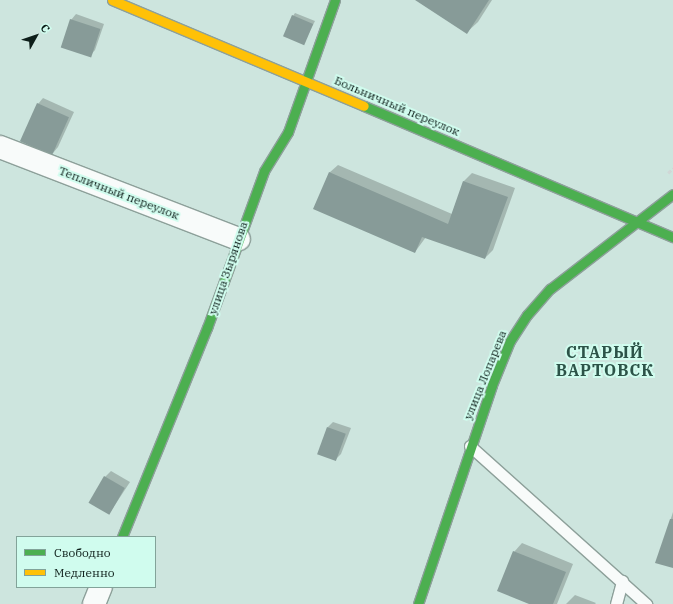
<!DOCTYPE html>
<html>
<head>
<meta charset="utf-8">
<style>
  body { margin:0 }
  #map { position:relative; width:673px; height:604px; overflow:hidden; background:#cde5de; font-family:"IBM Plex Serif",serif }
  div>[style] { position:absolute }
  .shadow>* { inset:0; background:#0003 }
  .building>* { inset:0; background:#879b98; transform-origin:0 0 }
  .path>* { height:2.5px; margin-top:-1.25px; transform-origin:0; background:repeating-linear-gradient(90deg,#d0d7d6 0 4px,transparent 0 6px) }
  .roads { filter:drop-shadow(1px 0 #8da09a) drop-shadow(-1px 0 #8da09a) drop-shadow(0 1px #8da09a) drop-shadow(0 -1px #8da09a) }
  .lane>* { height:11px; margin:-5.5px; padding:0 5.5px; transform-origin:5.5px; border-radius:5.5px; background:#f8fbfa }
  .street>* { height:22px; margin:-11px; padding:0 11px; transform-origin:11px; border-radius:11px; background:#f8fbfa }
  .fast>* { height:9px; margin:-4.5px; padding:0 4.5px; transform-origin:4.5px; border-radius:4.5px; background:#4caf50 }
  .slow>* { height:9px; margin:-4.5px; padding:0 4.5px; transform-origin:4.5px; border-radius:4.5px; background:#ffc107 }
  span { translate:-50% -50%; white-space:nowrap; text-align:center; line-height:1.15; -webkit-text-stroke:4px #d0fcee; paint-order:stroke }
  .street-label { font-size:12px; color:#0d1e19 }
  .district-label { font-size:16px; color:#2c5348; font-weight:700; letter-spacing:1px }
  .legend { position:absolute; left:16px; top:536px; width:140px; height:52px; box-sizing:border-box; background:#d0fcee; border:1px solid #82a399; margin:0; padding:5px 7px; list-style:none; font-size:12px; color:#0d1e19 }
  .legend li { display:flex; align-items:center; gap:8px; height:20px }
  .legend b { width:20px; border:1px solid #82a399 }
  .north { position:absolute; left:16px; top:16px; width:40px; height:40px; -webkit-text-stroke:3px #d0fcee; paint-order:stroke; rotate:50deg; font-size:11px; font-weight:700; line-height:16px; text-align:center; color:#0d1e19 }
  .north::after { content:''; display:block; margin:auto; width:14px; height:18px; background:#0d1e19; clip-path:polygon(50% 0,100% 100%,50% 72%,0 100%) }
</style>
</head>
<body>
<div id="map">
  <div class="shadow">
    <i style="clip-path:polygon(422px 0,492px 0,478px 22px,467px 32px)"></i>
    <i style="clip-path:polygon(295px 13px,315px 21px,304px 43px,293px 16px)"></i>
    <i style="clip-path:polygon(76px 14px,104px 24px,95px 50px,90px 56px,71px 20px)"></i>
    <i style="clip-path:polygon(43px 98px,74px 112px,58px 147px,53px 153px,38px 104px)"></i>
    <i style="clip-path:polygon(338px 165px,452px 214px,464px 181px,472px 173px,515px 188px,493px 250px,485px 258px,426px 237px,415px 252px,329px 173px)"></i>
    <i style="clip-path:polygon(333px 422px,351px 428px,341px 454px,335px 460px,328px 427px)"></i>
    <i style="clip-path:polygon(111px 471px,130px 482px,109px 514px,105px 477px)"></i>
    <i style="clip-path:polygon(673px 512px,673px 567px,657px 562px)"></i>
    <i style="clip-path:polygon(522px 543px,573px 564px,557px 604px,531px 604px,514px 552px)"></i>
    <i style="clip-path:polygon(575px 595px,596px 603px,595px 604px,566px 604px)"></i>
  </div>
  <div class="building">
    <i style="clip-path:polygon(415px 0,489px 0,467px 34px)"></i>
    <i style="left:292px;top:15px;width:23px;height:23px;rotate:23deg"></i>
    <i style="left:70px;top:19px;width:32px;height:30px;rotate:18deg"></i>
    <i style="left:37px;top:103px;width:35px;height:42px;rotate:24deg"></i>
    <i style="clip-path:polygon(329px 172px,448px 224px,463px 181px,508px 197px,485px 259px,422px 237px,415px 253px,313px 209px)"></i>
    <i style="left:327px;top:427px;width:20px;height:29px;rotate:20deg"></i>
    <i style="left:104px;top:476px;width:24px;height:31px;rotate:30deg"></i>
    <i style="clip-path:polygon(670px 519px,673px 519px,673px 568px,655px 563px)"></i>
    <i style="clip-path:polygon(513px 551px,566px 572px,553px 604px,529px 604px,497px 591px)"></i>
  </div>
  <div class="path">
    <i style="left:668px;top:173px;width:7px;rotate:-45deg"></i>
  </div>
  <div class="roads">
    <div class="lane">
      <i style="left:470px;top:446px;width:237px;rotate:41.9deg"></i>
      <i style="left:616px;top:604px;width:24px;rotate:-75deg"></i>
    </div>
    <div class="street">
      <i style="left:0;top:147px;width:256px;rotate:21.1deg"></i>
      <i style="left:94px;top:604px;width:18px;rotate:-68deg"></i>
    </div>
    <div class="fast">
      <i style="left:364px;top:106px;width:336px;rotate:23deg"></i>
      <i style="left:122px;top:537px;width:226px;rotate:-67.9deg"></i>
      <i style="left:207px;top:328px;width:167px;rotate:-70deg"></i>
      <i style="left:264px;top:171px;width:46px;rotate:-58.4deg"></i>
      <i style="left:288px;top:132px;width:140px;rotate:-70.4deg"></i>
      <i style="left:418px;top:604px;width:231px;rotate:-71.3deg"></i>
      <i style="left:492px;top:385px;width:48px;rotate:-67.8deg"></i>
      <i style="left:510px;top:341px;width:31px;rotate:-57deg"></i>
      <i style="left:527px;top:315px;width:35px;rotate:-49deg"></i>
      <i style="left:550px;top:289px;width:155px;rotate:-37.7deg"></i>
    </div>
    <div class="slow">
      <i style="left:112px;top:0;width:273px;rotate:22.8deg"></i>
    </div>
  </div>
  <div class="street-label">
    <span style="left:397px;top:106px;rotate:23deg">Больничный переулок</span>
    <span style="left:119px;top:193px;rotate:21deg">Тепличный переулок</span>
    <span style="left:228px;top:268px;rotate:-71deg">улица Зырянова</span>
    <span style="left:485px;top:375px;rotate:-68deg">улица Лопарева</span>
  </div>
  <div class="district-label">
    <span style="left:605px;top:361px">СТАРЫЙ<br>ВАРТОВСК</span>
  </div>
  <ul class="legend">
  <li><b style="height:5px;background:#4caf50"></b>Свободно</li>
  <li><b style="height:5px;background:#ffc107"></b>Медленно</li>
  </ul>
  <div class="north">С</div>
</div>
</body>
</html>
